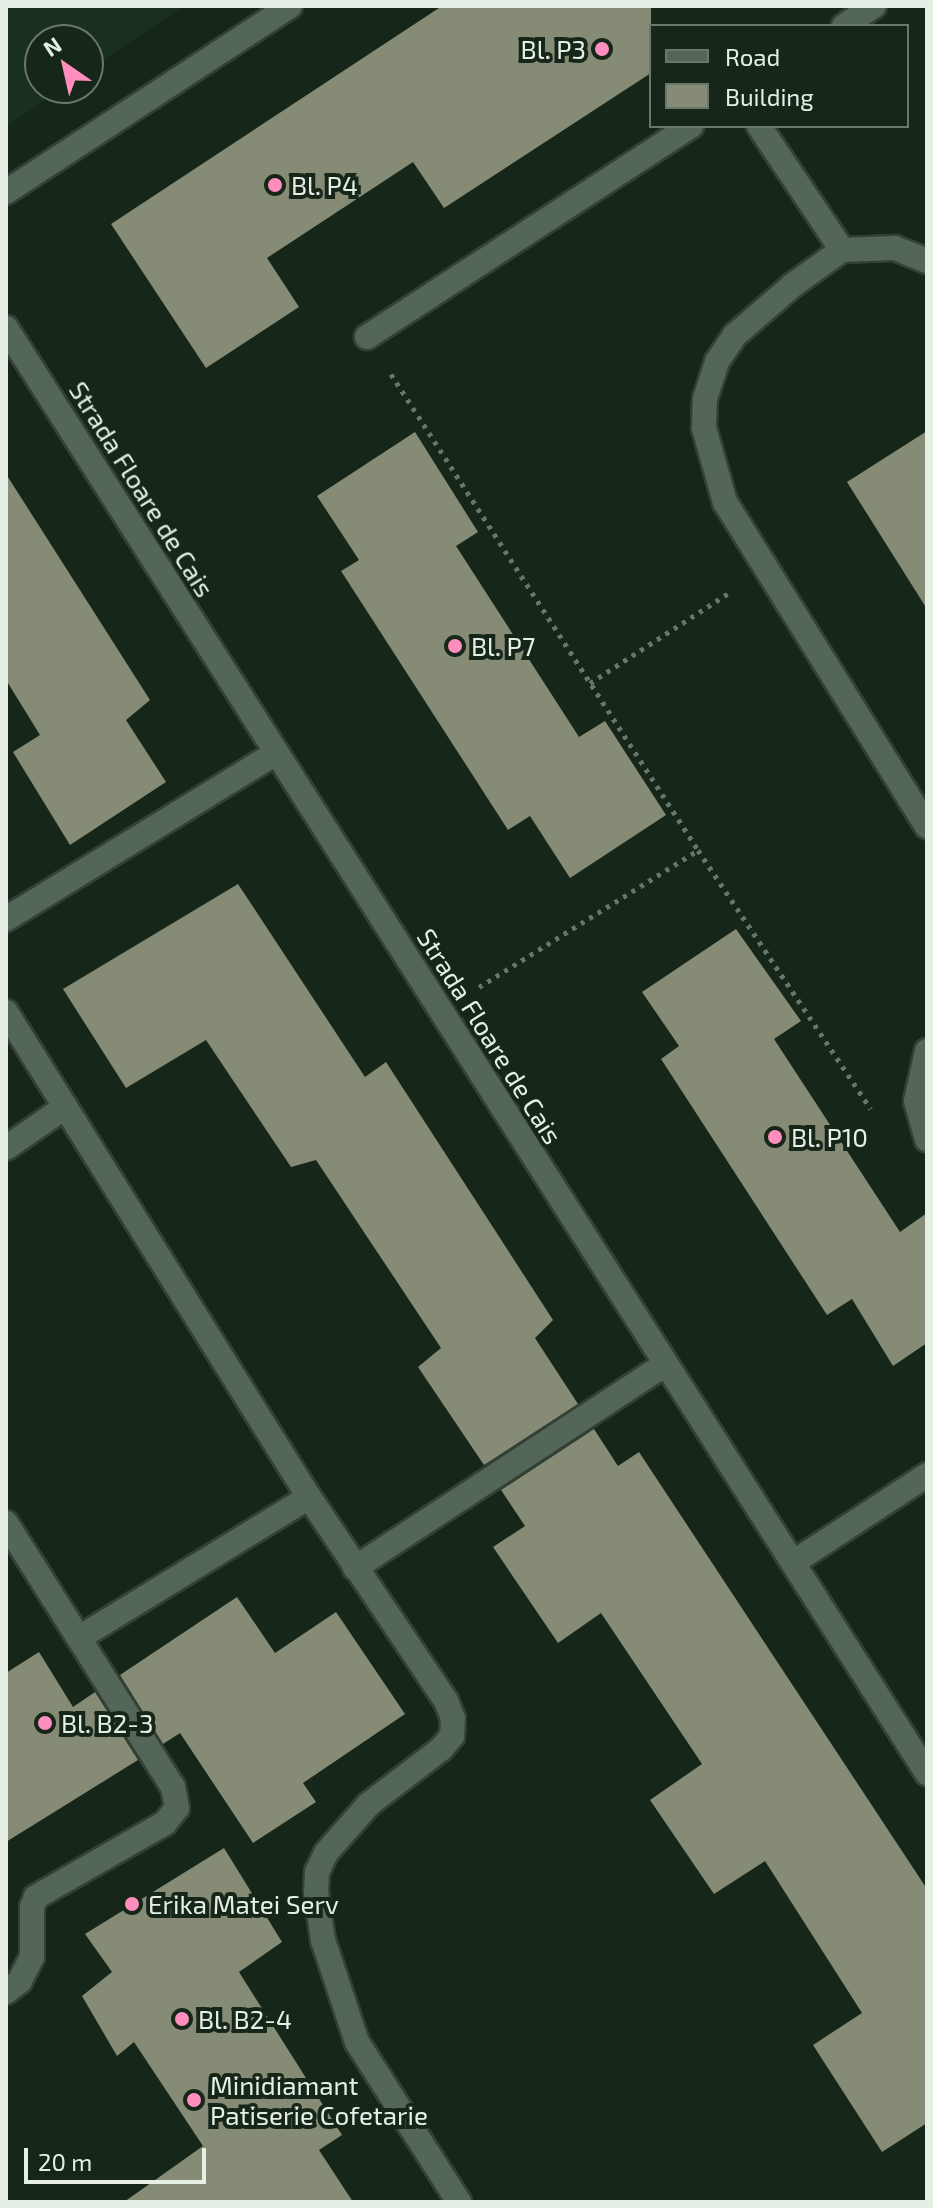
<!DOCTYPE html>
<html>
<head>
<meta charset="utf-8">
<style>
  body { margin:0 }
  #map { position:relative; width:933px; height:2208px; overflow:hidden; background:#16271a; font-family:"Exo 2",sans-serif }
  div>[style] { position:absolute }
  .built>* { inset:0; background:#19301f }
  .building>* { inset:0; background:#858b75 }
  .path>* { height:5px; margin-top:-2.5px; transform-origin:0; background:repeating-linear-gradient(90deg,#67766a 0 4px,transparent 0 10px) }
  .roads { filter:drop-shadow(2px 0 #344136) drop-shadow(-2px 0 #344136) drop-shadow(0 2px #344136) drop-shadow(0 -2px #344136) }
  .lane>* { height:24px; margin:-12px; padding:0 12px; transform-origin:12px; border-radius:12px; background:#546657 }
  .street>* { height:24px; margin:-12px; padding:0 12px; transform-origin:12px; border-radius:12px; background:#546657 }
  .dots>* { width:22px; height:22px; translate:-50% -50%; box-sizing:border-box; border:4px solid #16271a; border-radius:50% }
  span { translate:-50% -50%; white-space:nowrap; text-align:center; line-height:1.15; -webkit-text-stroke:8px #16271a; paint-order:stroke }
  .poi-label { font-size:26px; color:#e5efe6 }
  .right { translate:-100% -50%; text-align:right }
  .left { translate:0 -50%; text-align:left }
  .street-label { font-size:26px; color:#e5efe6 }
  .frame { position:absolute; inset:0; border:8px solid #e5efe6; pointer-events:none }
  .legend { position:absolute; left:649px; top:24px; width:260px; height:104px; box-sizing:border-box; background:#16271a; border:2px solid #69776c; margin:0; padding:10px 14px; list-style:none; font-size:24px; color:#e5efe6 }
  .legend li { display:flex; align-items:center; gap:16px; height:40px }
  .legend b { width:40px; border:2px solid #69776c }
  .north { position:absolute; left:24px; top:24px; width:80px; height:80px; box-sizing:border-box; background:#16271a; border:2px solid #69776c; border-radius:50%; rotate:326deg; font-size:22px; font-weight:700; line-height:32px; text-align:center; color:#e5efe6 }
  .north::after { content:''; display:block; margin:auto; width:28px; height:36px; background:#fd8ebe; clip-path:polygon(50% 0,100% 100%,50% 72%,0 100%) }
  .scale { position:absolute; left:24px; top:2148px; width:182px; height:36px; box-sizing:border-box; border:4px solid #e5efe6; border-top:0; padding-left:10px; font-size:24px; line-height:28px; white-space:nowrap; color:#e5efe6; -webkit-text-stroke:6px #16271a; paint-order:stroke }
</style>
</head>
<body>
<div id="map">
  <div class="built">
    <i style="clip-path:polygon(6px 6px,184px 6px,88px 70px,88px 40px,40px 40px,40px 88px,62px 88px,6px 126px)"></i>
  </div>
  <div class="building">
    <i style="clip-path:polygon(442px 6px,651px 6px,651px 73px,444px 208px,413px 162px,267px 258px,299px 307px,206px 368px,111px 224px)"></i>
    <i style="clip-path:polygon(927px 431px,927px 609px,847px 482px)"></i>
    <i style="clip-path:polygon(415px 432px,478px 532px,456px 546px,579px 737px,605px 721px,666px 815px,570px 878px,530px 816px,508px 830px,341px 571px,359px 560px,317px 496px)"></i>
    <i style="clip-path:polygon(6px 474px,150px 700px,126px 720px,166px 782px,70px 845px,13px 752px,40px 735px,6px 680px)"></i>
    <i style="clip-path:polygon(238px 884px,365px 1077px,386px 1062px,553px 1320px,535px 1338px,578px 1404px,484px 1465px,418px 1367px,441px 1348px,316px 1160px,291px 1167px,206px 1040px,126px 1088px,63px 989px)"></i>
    <i style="clip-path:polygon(736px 929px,801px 1021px,774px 1039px,900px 1232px,927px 1213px,927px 1343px,893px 1366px,852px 1299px,827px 1315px,661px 1059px,679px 1046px,642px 992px)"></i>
    <i style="clip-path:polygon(594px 1429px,618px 1466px,639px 1452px,927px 1889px,927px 2123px,882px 2152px,813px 2045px,862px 2013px,765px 1861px,714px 1894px,650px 1800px,702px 1764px,601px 1613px,558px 1643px,493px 1547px,525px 1526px,501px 1490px)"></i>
    <i style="clip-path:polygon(237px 1597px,275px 1653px,336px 1612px,405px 1714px,303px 1783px,316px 1802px,253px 1843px,180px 1733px,163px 1744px,120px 1675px)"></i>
    <i style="clip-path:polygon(39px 1652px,73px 1707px,95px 1692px,138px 1760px,6px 1842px,6px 1673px)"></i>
    <i style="clip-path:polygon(224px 1848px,282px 1942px,239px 1972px,342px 2135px,319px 2150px,353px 2202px,124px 2202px,203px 2146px,134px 2042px,117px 2056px,82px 1996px,112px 1972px,85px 1934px)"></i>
  </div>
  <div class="path">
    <i style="left:391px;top:374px;width:566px;rotate:57.18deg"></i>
    <i style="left:698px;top:850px;width:311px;rotate:56.3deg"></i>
    <i style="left:590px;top:683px;width:167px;rotate:-33deg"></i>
    <i style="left:479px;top:987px;width:258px;rotate:-32deg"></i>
  </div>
  <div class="roads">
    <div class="lane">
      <i style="left:844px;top:26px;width:36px;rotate:-34deg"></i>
      <i style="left:759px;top:126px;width:149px;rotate:56.2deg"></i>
      <i style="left:927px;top:261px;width:35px;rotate:-158deg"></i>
      <i style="left:894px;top:248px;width:52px;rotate:177.8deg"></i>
      <i style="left:842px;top:250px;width:60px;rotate:144.5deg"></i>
      <i style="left:793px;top:285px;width:77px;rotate:139.2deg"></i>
      <i style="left:735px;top:335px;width:32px;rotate:124deg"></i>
      <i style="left:717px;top:362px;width:38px;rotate:108deg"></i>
      <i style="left:705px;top:398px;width:30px;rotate:92deg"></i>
      <i style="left:704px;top:428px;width:77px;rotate:74.2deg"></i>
      <i style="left:725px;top:502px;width:382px;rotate:58.1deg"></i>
      <i style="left:367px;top:337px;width:387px;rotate:-33.1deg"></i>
      <i style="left:6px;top:919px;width:317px;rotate:-31.6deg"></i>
      <i style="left:6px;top:1012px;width:572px;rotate:58.01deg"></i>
      <i style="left:309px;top:1497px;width:246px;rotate:56.1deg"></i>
      <i style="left:446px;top:1701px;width:18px;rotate:68deg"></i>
      <i style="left:453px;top:1718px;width:18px;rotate:93deg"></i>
      <i style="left:452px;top:1736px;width:17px;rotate:130deg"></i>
      <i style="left:441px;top:1749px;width:91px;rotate:142.6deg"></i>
      <i style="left:369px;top:1804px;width:65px;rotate:131.3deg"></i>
      <i style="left:326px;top:1853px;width:21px;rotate:115deg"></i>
      <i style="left:317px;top:1872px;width:20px;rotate:93deg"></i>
      <i style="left:316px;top:1892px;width:49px;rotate:81.7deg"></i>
      <i style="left:323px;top:1940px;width:108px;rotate:71.6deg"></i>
      <i style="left:357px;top:2042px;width:190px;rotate:57.5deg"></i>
      <i style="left:927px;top:1051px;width:51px;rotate:102.4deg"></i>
      <i style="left:916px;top:1101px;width:40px;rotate:74deg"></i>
      <i style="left:6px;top:1148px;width:72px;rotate:-34.8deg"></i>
      <i style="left:6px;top:1523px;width:312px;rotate:57.7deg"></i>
      <i style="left:173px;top:1787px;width:21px;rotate:79deg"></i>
      <i style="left:177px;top:1808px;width:19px;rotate:129deg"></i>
      <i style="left:165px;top:1823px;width:149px;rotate:150.2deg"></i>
      <i style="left:36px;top:1897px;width:11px;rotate:112deg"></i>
      <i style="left:32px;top:1907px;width:50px;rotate:90deg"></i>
      <i style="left:32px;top:1957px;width:27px;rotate:117deg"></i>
      <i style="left:20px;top:1981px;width:18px;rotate:142deg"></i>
      <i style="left:355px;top:1568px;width:371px;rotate:-33.3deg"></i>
      <i style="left:79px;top:1638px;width:270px;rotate:-31.5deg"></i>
    </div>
    <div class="street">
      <i style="left:6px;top:192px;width:339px;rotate:-33.2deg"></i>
      <i style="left:6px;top:328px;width:1714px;rotate:57.49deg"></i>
      <i style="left:794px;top:1562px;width:159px;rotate:-33.2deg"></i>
    </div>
  </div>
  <div class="dots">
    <i style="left:602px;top:49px;background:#fd8ebe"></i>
    <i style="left:275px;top:185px;background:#fd8ebe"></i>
    <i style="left:455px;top:646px;background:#fd8ebe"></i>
    <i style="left:775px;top:1137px;background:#fd8ebe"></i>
    <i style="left:45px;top:1723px;background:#fd8ebe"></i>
    <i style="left:132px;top:1904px;background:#fd8ebe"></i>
    <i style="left:182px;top:2019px;background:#fd8ebe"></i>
    <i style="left:194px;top:2100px;background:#fd8ebe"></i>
  </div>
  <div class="poi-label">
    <span class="right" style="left:586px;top:49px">Bl. P3</span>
    <span class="left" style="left:291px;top:185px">Bl. P4</span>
    <span class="left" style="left:471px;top:646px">Bl. P7</span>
    <span class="left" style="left:791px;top:1137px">Bl. P10</span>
    <span class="left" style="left:61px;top:1723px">Bl. B2-3</span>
    <span class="left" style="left:148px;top:1904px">Erika Matei Serv</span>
    <span class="left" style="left:198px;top:2019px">Bl. B2-4</span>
    <span class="left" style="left:210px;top:2100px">Minidiamant<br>Patiserie Cofetarie</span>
  </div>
  <div class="street-label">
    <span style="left:142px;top:489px;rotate:58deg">Strada Floare de Cais</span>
    <span style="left:490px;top:1036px;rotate:58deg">Strada Floare de Cais</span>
  </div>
  <div class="frame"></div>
  <ul class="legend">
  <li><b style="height:10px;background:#546657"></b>Road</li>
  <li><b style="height:22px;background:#858b75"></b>Building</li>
  </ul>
  <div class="north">N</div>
  <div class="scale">20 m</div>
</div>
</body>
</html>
